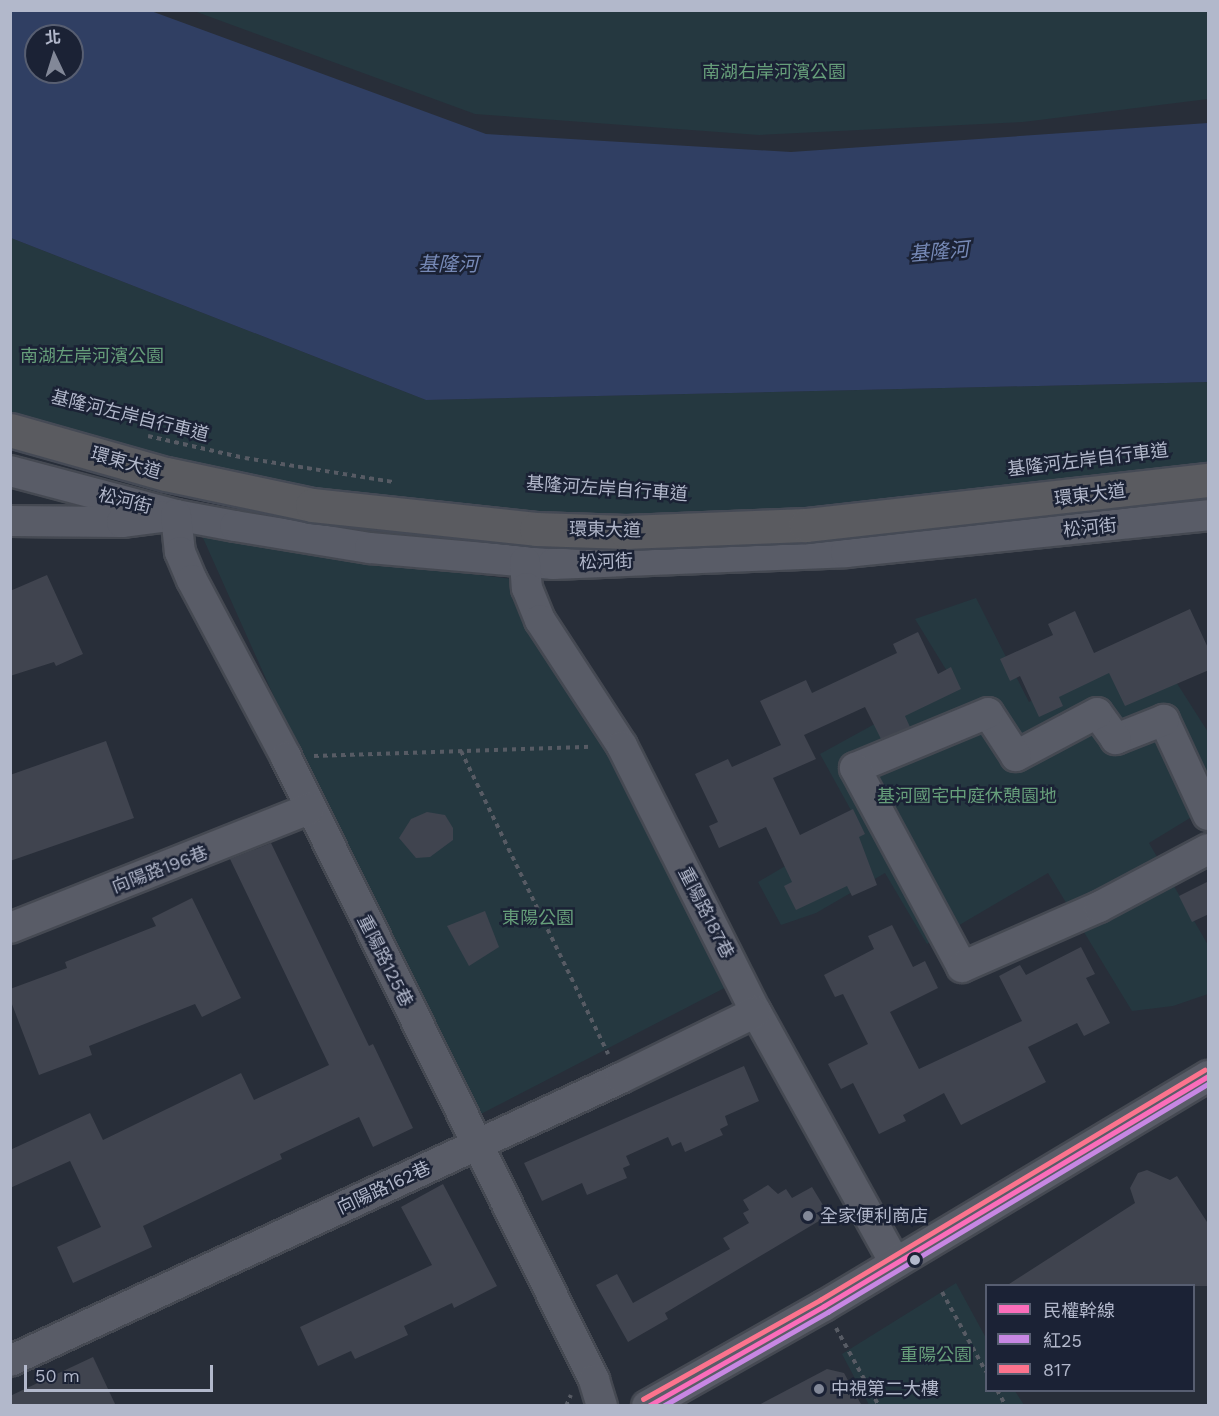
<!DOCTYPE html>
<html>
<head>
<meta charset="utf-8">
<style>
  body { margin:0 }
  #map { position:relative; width:1219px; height:1416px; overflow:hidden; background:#282e39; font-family:"Work Sans","Noto Sans TC",sans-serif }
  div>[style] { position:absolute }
  .green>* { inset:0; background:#253840 }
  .water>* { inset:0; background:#303f63 }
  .building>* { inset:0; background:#40444f }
  .path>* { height:4px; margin-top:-2px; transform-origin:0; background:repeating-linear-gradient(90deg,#575b64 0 4.5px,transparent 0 9px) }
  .roads { filter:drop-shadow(2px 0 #454952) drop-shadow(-2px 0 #454952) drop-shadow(0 2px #454952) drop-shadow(0 -2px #454952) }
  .minor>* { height:30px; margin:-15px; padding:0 15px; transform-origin:15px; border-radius:15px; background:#595c67 }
  .bridges { filter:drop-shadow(2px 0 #454a55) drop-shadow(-2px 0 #454a55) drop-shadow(0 2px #454a55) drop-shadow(0 -2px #454a55) }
  .highway-bridge>* { height:33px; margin:-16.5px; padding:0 16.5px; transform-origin:16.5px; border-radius:16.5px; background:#5a5b60 }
  .bus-1>* { height:4.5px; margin:-2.25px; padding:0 2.25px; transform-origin:2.25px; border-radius:2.25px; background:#fb6dba }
  .bus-2>* { height:4.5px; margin:-2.25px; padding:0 2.25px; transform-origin:2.25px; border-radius:2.25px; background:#c787e3 }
  .bus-3>* { height:4.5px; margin:-2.25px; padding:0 2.25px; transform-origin:2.25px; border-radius:2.25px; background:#fc738d }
  .dots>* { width:16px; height:16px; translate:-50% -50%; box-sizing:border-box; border:3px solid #1b2235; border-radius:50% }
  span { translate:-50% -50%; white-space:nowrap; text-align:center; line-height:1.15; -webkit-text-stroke:5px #1b2235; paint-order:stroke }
  .park-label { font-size:18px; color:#669e7a }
  .street-label { font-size:18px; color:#b2b8cb }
  .poi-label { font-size:18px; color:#b2b8cb }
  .left { translate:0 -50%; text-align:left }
  .water-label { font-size:20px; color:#7689b6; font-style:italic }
  .frame { position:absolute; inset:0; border:12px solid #b2b8cb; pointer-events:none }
  .legend { position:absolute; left:985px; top:1284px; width:210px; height:108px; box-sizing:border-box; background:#1b2235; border:2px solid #575e71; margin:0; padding:8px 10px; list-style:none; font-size:18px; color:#b2b8cb }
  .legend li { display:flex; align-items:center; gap:12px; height:30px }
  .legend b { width:30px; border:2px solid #575e71 }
  .north { position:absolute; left:24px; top:24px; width:60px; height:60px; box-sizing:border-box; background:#1b2235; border:2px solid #575e71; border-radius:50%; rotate:356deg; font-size:16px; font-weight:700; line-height:24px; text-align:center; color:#b2b8cb }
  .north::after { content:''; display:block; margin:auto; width:21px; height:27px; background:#828898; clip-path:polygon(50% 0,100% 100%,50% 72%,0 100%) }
  .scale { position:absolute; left:24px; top:1365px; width:189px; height:27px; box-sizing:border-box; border:3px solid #b2b8cb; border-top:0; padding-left:8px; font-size:18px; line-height:21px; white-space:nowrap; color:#b2b8cb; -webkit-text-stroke:4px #1b2235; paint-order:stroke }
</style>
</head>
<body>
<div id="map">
  <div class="green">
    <i style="clip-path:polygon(194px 11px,1208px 11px,1208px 99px,1023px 122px,759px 135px,475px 114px)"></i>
    <i style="clip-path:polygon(11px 238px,426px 400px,1208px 382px,1208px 475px,862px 514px,527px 519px,279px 484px,68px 433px,11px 413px)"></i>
    <i style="clip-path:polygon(199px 529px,414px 567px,513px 579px,738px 981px,475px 1117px,314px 786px)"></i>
    <i style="clip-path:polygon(976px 598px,1029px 702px,1103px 662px,1123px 698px,1171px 674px,1208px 732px,1208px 807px,1149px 843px,1208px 945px,1208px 994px,1173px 1006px,1132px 1011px,1048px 873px,927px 944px,885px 873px,816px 913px,781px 925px,758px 882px,858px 823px,820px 754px,953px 681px,915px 619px)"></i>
    <i style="clip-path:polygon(956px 1283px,986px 1338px,986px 1390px,1015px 1391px,1024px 1405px,869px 1405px,842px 1354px)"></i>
  </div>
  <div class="water">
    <i style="clip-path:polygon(evenodd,10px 11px,151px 11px,486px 134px,791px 152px,1208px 123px,1208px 382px,426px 400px,11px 238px,10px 11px,36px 36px,72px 36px,72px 72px,36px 72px,36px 36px)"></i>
  </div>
  <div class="building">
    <i style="clip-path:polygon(47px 575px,83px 654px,56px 666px,54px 662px,10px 676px,10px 591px)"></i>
    <i style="clip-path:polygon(1190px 609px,1209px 650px,1209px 670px,1125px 706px,1109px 673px,1059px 697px,1063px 706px,1039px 717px,1020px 676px,1010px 681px,1000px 659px,1053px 635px,1048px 624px,1075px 611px,1094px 653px)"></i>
    <i style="clip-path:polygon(918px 632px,938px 674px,951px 667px,961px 689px,905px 716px,910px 727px,881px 739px,865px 707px,804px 735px,816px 759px,773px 778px,800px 835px,853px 809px,865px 834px,859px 837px,877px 885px,852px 896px,847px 886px,796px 910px,784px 886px,792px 882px,766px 827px,719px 848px,709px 826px,718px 822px,695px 774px,728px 759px,732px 767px,781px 745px,760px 701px,806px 680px,812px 693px,897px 653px,893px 644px)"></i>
    <i style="clip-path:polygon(106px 741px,134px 818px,10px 861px,10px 775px)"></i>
    <i style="clip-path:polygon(427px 812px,445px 815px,453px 828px,453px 840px,430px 857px,416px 858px,399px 838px,411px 819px)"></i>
    <i style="clip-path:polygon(271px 843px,369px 1046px,373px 1044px,413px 1128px,373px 1147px,359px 1117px,280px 1154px,282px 1159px,143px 1226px,152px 1247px,73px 1283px,57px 1247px,101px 1227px,70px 1161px,10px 1188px,10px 1150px,90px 1113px,103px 1140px,241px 1073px,254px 1100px,329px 1065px,230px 859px)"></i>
    <i style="clip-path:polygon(1209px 881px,1209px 914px,1192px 922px,1179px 896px)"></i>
    <i style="clip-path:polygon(192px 898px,241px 998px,202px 1017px,195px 1004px,89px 1046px,92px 1055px,39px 1075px,10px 999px,10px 989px,67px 968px,65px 962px,156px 926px,152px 918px)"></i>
    <i style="clip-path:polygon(485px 911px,499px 947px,469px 966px,447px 926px)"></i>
    <i style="clip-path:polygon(892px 925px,913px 967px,925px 961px,938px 988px,890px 1012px,919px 1069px,1022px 1021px,999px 976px,1020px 965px,1026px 975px,1081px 947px,1095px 974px,1086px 978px,1110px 1023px,1084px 1036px,1077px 1023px,1028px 1047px,1046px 1082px,961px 1125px,944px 1093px,903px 1115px,906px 1121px,879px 1134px,853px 1083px,841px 1089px,828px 1064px,868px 1044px,843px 994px,835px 997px,824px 975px,874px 949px,868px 936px)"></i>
    <i style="clip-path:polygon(744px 1066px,759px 1101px,725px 1116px,728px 1125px,720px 1129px,723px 1135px,685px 1152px,681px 1142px,672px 1146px,668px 1137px,626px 1156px,630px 1165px,623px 1168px,627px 1178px,587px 1195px,582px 1183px,542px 1201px,524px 1163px)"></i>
    <i style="clip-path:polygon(1147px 1170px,1170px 1180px,1177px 1176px,1209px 1225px,1209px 1286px,1006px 1286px,1135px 1203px,1130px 1188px,1138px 1173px)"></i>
    <i style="clip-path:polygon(443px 1184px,497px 1286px,454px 1308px,452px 1303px,404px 1326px,408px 1335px,355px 1359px,351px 1351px,318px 1366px,300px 1327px,432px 1265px,401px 1207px)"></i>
    <i style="clip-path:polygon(768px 1185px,778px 1194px,786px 1189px,792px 1198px,812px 1187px,829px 1215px,665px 1313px,668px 1319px,628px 1342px,596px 1285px,617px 1274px,633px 1303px,730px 1249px,723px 1238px,749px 1223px,743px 1213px,749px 1210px,743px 1200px)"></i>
    <i style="clip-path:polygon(93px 1357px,116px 1406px,10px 1406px,10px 1396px)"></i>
    <i style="clip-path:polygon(827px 1369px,844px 1373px,862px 1406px,757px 1406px)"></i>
  </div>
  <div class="path">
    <i style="left:148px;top:436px;width:99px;rotate:12.8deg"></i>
    <i style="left:245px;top:458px;width:151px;rotate:9.2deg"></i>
    <i style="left:461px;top:751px;width:337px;rotate:64.1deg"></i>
    <i style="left:314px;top:756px;width:278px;rotate:-1.9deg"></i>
    <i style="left:942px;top:1292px;width:91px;rotate:61.2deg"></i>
    <i style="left:836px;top:1328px;width:89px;rotate:61.1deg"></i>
    <i style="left:997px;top:1390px;width:18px;rotate:61deg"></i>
    <i style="left:566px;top:1406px;width:12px;rotate:-66deg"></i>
  </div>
  <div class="roads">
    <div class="minor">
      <i style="left:10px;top:471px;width:172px;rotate:14.8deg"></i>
      <i style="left:176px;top:515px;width:60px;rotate:10.6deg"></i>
      <i style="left:235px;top:526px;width:137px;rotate:9.3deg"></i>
      <i style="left:370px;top:548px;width:184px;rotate:5deg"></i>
      <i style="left:553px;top:564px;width:293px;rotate:-2.3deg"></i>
      <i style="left:846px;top:552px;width:364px;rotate:-5.8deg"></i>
      <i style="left:10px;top:521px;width:112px;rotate:0.5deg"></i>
      <i style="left:122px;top:522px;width:54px;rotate:-7.4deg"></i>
      <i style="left:176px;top:515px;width:37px;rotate:84deg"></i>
      <i style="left:180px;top:552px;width:30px;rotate:67deg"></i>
      <i style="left:192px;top:580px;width:200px;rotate:62deg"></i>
      <i style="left:286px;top:757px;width:695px;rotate:63.69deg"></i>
      <i style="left:594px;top:1380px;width:27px;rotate:73deg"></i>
      <i style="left:525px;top:562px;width:26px;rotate:86deg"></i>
      <i style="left:527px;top:588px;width:35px;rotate:68deg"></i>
      <i style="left:540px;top:620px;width:150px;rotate:56.9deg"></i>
      <i style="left:622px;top:746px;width:298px;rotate:63.3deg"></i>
      <i style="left:756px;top:1012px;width:287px;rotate:61deg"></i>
      <i style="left:1208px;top:815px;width:105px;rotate:-114.9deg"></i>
      <i style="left:1164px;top:720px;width:52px;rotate:158.4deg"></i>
      <i style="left:1116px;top:739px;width:32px;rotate:-126deg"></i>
      <i style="left:1097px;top:713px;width:92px;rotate:152deg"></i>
      <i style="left:1016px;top:756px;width:51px;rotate:-123.1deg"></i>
      <i style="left:988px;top:713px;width:144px;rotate:157.5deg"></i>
      <i style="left:855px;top:768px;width:226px;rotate:61.7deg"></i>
      <i style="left:962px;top:967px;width:150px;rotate:-23.7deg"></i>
      <i style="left:1099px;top:907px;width:123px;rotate:-28deg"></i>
      <i style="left:10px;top:928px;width:322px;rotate:-21.7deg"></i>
      <i style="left:10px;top:1361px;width:673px;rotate:-24.85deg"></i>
      <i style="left:621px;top:1078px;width:150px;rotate:-26.1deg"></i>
      <i style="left:647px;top:1406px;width:203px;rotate:-29.5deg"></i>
      <i style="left:824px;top:1306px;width:448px;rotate:-30.9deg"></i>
    </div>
  </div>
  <div class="bridges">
    <div class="highway-bridge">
      <i style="left:10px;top:430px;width:162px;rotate:15.8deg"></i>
      <i style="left:166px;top:474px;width:149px;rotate:12deg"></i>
      <i style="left:312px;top:505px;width:225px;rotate:6.1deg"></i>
      <i style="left:536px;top:529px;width:90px;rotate:1.9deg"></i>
      <i style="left:626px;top:532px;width:180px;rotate:-2.2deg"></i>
      <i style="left:806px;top:525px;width:405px;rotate:-6.4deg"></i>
    </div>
  </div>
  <div class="bus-1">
    <i style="left:648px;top:1406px;width:202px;rotate:-29.6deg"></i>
    <i style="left:824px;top:1306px;width:448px;rotate:-30.9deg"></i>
  </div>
  <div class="bus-2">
    <i style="left:663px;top:1406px;width:190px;rotate:-29.7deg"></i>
    <i style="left:828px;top:1312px;width:443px;rotate:-31deg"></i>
  </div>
  <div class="bus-3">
    <i style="left:643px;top:1399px;width:203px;rotate:-29.2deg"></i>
    <i style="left:820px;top:1300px;width:448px;rotate:-30.9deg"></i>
  </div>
  <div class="dots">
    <i style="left:808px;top:1216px;background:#828898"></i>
    <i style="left:915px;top:1260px;background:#b2b8cb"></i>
    <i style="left:819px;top:1389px;background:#828898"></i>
  </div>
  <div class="park-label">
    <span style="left:774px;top:72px">南湖右岸河濱公園</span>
    <span style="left:92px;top:356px">南湖左岸河濱公園</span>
    <span style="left:967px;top:796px">基河國宅中庭休憩園地</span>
    <span style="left:538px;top:918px">東陽公園</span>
    <span style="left:936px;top:1355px">重陽公園</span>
  </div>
  <div class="street-label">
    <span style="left:130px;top:416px;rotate:14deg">基隆河左岸自行車道</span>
    <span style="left:1088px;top:460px;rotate:-7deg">基隆河左岸自行車道</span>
    <span style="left:126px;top:463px;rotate:16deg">環東大道</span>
    <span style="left:607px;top:489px;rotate:4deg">基隆河左岸自行車道</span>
    <span style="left:1090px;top:495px;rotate:-7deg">環東大道</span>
    <span style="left:125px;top:501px;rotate:14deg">松河街</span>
    <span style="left:1090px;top:528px;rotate:-6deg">松河街</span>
    <span style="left:605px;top:530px;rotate:1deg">環東大道</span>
    <span style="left:606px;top:562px;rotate:-2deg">松河街</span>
    <span style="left:160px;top:870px;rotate:-21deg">向陽路196巷</span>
    <span style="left:706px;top:913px;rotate:63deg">重陽路187巷</span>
    <span style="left:385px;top:961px;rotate:63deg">重陽路125巷</span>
    <span style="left:384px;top:1188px;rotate:-25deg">向陽路162巷</span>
  </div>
  <div class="poi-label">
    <span class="left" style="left:820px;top:1216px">全家便利商店</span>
    <span class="left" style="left:831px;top:1389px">中視第二大樓</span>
  </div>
  <div class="water-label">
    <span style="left:939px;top:252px;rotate:-5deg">基隆河</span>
    <span style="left:448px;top:264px">基隆河</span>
  </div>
  <div class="frame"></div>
  <ul class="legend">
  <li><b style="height:8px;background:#fb6dba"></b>民權幹線</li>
  <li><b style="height:8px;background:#c787e3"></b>紅25</li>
  <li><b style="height:8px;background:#fc738d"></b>817</li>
  </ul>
  <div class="north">北</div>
  <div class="scale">50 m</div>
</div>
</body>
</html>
